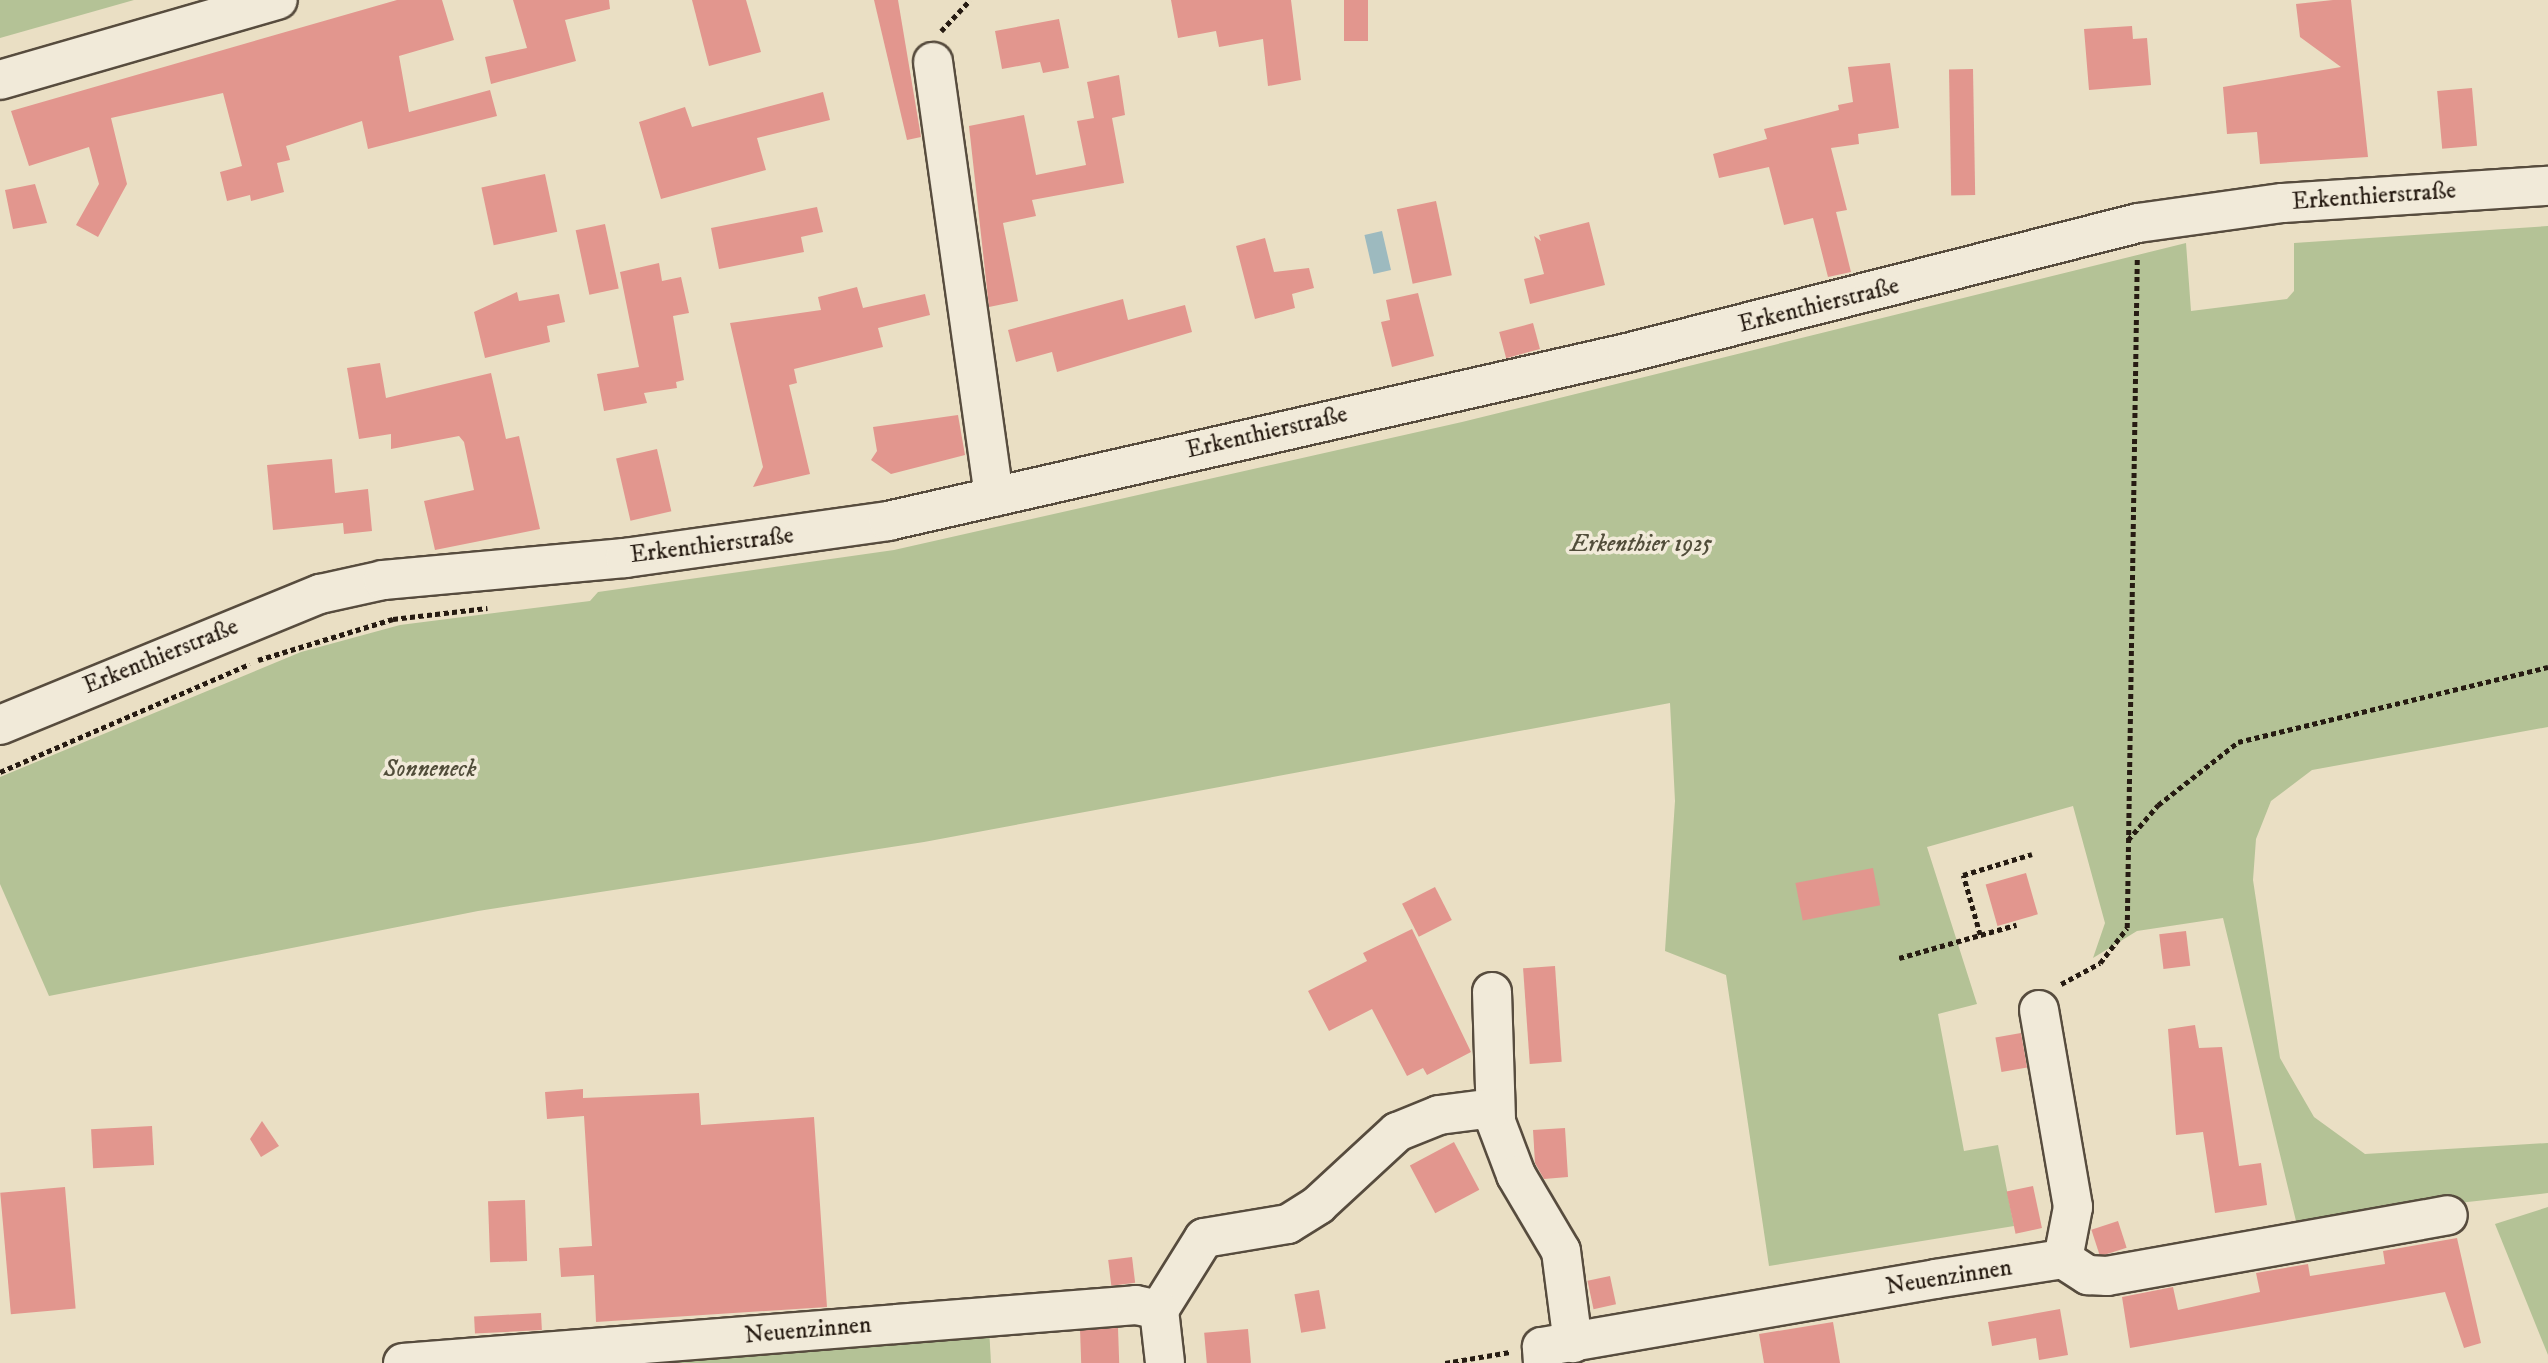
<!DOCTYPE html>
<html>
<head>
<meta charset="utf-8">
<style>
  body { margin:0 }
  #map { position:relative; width:2548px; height:1363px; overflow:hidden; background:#eadfc4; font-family:"IM FELL DW Pica",serif }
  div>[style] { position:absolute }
  .green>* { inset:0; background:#b4c296 }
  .water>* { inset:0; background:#9dbabf; transform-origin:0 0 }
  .building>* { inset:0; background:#e2968e; transform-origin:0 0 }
  .path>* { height:4.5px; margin-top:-2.25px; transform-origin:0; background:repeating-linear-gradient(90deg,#261b12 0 5px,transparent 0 8.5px) }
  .roads { filter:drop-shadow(2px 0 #574c3e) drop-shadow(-2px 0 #574c3e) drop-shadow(0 2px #574c3e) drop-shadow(0 -2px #574c3e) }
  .minor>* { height:38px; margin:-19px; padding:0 19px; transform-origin:19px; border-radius:19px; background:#f1ead9 }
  span { translate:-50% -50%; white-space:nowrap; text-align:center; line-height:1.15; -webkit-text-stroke:7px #f1ead9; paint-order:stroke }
  .street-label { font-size:24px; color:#261b12 }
  .park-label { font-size:24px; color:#514d3a; font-style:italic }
</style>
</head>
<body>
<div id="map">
  <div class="green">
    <i style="clip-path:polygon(0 0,134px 0,0 38px)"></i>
    <i style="clip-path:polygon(2548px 226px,2548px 727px,2312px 770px,2271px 801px,2256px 839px,2253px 880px,2280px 1058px,2314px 1117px,2365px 1154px,2548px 1143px,2548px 1193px,2296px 1221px,2223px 918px,2137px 931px,2093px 958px,2105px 923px,2073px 806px,1927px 847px,1977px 1004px,1938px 1014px,1964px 1151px,1998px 1145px,2014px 1226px,1769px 1266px,1726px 975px,1665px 951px,1675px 801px,1670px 703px,924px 842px,478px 911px,49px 996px,0 884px,0 777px,301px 652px,400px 625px,590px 601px,598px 592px,894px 550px,1462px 422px,2186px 243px,2191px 311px,2287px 299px,2294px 291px,2294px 243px)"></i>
    <i style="clip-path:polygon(2548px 1207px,2548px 1355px,2495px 1224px)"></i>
    <i style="clip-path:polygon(989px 1328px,991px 1363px,521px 1363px)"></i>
  </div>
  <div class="water">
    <i style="left:1382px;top:231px;width:40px;height:18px;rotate:77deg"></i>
  </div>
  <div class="building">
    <i style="clip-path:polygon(397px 0,442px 0,454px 40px,399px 56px,409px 112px,490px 90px,497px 116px,368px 149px,362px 121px,286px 146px,290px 160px,277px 163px,284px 192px,251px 201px,250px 195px,227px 201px,220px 172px,242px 166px,223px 93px,111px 118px,127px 184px,98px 237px,76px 225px,99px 184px,89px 147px,29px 166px,11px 111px)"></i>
    <i style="clip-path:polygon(513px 0,609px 0,610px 9px,565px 20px,576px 61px,491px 84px,485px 57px,527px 48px)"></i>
    <i style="clip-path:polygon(692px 0,746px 0,761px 52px,709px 66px)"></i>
    <i style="clip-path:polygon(874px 0,898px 0,921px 137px,907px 140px)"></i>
    <i style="clip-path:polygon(1171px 0,1291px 0,1301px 80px,1268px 86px,1263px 39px,1219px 47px,1216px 31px,1178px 38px)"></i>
    <i style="left:1344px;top:0;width:24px;height:41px"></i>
    <i style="clip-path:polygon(2333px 0,2351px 0,2368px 157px,2260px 164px,2257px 132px,2227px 134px,2223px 87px,2341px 67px,2300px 37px,2296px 4px)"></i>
    <i style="clip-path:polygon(1059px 19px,1069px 68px,1043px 73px,1040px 62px,1002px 69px,995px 31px)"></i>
    <i style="clip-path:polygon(2132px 26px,2133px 39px,2147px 38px,2151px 85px,2089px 90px,2084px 29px)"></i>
    <i style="clip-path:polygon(1890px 63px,1899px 128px,1858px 134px,1859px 144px,1831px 148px,1847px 210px,1836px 212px,1851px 272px,1828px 277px,1813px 218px,1784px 225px,1769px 167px,1719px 178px,1713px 154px,1767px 139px,1764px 129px,1839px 110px,1838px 105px,1853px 102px,1848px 67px)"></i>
    <i style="left:1973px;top:69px;width:126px;height:24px;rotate:89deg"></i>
    <i style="clip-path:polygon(1119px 75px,1125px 115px,1112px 118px,1124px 183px,1032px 200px,1036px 216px,1003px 223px,1018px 301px,989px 307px,969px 126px,1024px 115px,1036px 175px,1086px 165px,1077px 121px,1094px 118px,1087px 82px)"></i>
    <i style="left:2472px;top:88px;width:58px;height:35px;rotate:85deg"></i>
    <i style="clip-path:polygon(823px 92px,830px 120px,757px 138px,766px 170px,661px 199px,639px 122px,685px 107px,692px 127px)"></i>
    <i style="left:545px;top:174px;width:59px;height:65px;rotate:78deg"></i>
    <i style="clip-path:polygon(35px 184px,47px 223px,13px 229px,5px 190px)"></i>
    <i style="left:1436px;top:201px;width:76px;height:40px;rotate:78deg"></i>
    <i style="clip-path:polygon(817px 207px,823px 232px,801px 237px,804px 252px,719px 269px,711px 228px)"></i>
    <i style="clip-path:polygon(1589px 222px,1605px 285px,1530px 304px,1524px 279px,1544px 274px,1534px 236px,1541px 241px,1539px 235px)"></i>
    <i style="left:605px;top:224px;width:66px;height:30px;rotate:78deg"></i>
    <i style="clip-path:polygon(1265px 238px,1274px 272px,1309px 268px,1314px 288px,1292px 294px,1295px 308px,1255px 319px,1236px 246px)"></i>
    <i style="clip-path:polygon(659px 263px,662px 281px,681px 277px,689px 313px,673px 316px,684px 380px,676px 382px,677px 388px,644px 393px,647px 403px,604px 411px,597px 374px,639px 367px,620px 272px)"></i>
    <i style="clip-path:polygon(857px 287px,863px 308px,925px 294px,930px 315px,878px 328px,883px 347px,794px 369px,797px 383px,789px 385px,810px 474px,753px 487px,763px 467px,730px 323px,821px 310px,818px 297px)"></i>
    <i style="clip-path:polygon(517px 292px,519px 301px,559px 294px,565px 322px,547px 326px,550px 342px,485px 358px,474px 312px)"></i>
    <i style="clip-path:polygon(1418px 293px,1434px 356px,1392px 367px,1381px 322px,1390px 320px,1386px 300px)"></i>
    <i style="clip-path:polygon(1123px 299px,1128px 320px,1185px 305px,1192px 332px,1057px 372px,1052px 352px,1016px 362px,1008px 330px)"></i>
    <i style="left:1533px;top:323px;width:27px;height:35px;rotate:75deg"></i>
    <i style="clip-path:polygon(380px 363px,386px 398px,491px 373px,506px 439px,519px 436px,540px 529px,435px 550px,424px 501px,474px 490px,464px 442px,459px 436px,391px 449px,391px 434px,359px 439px,347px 368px)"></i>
    <i style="clip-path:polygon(958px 415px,965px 455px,891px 474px,871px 460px,877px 451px,873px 427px)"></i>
    <i style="left:657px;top:449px;width:64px;height:42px;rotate:77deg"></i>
    <i style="clip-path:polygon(332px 459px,335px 493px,368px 489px,372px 531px,344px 534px,343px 523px,273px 530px,267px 465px)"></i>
    <i style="left:1873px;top:868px;width:38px;height:79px;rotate:79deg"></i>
    <i style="left:2026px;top:873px;width:43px;height:42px;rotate:74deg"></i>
    <i style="left:1435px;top:887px;width:37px;height:37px;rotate:63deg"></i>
    <i style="clip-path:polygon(1412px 929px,1471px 1052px,1427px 1075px,1423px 1068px,1407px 1076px,1372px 1009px,1329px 1031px,1308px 991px,1367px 961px,1363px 953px)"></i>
    <i style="left:2186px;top:931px;width:35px;height:27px;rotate:83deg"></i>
    <i style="left:1555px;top:966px;width:96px;height:32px;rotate:86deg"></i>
    <i style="clip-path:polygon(2195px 1025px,2199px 1048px,2222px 1047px,2239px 1166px,2261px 1163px,2267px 1205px,2215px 1213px,2203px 1132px,2176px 1135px,2168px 1029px)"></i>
    <i style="left:2021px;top:1033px;width:35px;height:26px;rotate:80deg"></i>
    <i style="clip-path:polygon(583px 1089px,583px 1098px,699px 1093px,701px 1125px,814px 1117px,827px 1307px,596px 1322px,594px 1275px,561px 1277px,559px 1248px,592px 1246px,584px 1116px,547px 1119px,545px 1092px)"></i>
    <i style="clip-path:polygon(262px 1121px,279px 1146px,261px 1157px,250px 1139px)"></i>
    <i style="left:152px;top:1126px;width:39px;height:61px;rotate:87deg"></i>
    <i style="clip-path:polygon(1565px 1128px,1568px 1177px,1544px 1179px,1535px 1163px,1533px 1130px)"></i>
    <i style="left:1454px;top:1142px;width:54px;height:50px;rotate:62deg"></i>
    <i style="left:2033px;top:1186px;width:43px;height:27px;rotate:78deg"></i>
    <i style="left:65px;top:1187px;width:122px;height:65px;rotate:85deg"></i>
    <i style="left:525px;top:1200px;width:61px;height:37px;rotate:88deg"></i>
    <i style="left:2118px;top:1221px;width:28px;height:28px;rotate:72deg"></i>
    <i style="clip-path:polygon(2457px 1238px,2481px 1343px,2464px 1348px,2445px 1292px,2130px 1348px,2122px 1297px,2173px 1287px,2178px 1310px,2260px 1292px,2256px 1273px,2308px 1264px,2310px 1276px,2385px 1264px,2383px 1251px)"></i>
    <i style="left:1132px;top:1257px;width:26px;height:24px;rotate:83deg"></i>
    <i style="left:1610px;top:1276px;width:29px;height:23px;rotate:78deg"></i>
    <i style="left:1319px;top:1290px;width:39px;height:25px;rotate:80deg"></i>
    <i style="clip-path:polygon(2060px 1309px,2068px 1355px,2039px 1360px,2036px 1338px,1992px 1346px,1988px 1322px)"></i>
    <i style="left:541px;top:1313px;width:17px;height:67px;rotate:87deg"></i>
    <i style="clip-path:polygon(1833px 1322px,1840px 1363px,1764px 1363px,1759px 1334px)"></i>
    <i style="left:1118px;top:1328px;width:35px;height:38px;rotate:88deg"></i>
    <i style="left:1248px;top:1329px;width:34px;height:44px;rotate:85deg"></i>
  </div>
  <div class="path">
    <i style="left:941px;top:31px;width:42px;rotate:-46.9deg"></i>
    <i style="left:258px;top:660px;width:141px;rotate:-16.9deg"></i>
    <i style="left:393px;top:619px;width:95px;rotate:-6.7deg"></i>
    <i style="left:0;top:772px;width:272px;rotate:-23.4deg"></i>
    <i style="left:2128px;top:840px;width:46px;rotate:-49.4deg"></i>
    <i style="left:2158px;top:805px;width:102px;rotate:-38.2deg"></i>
    <i style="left:2238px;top:742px;width:319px;rotate:-13.6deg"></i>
    <i style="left:1980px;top:935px;width:62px;rotate:-105.8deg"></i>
    <i style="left:1963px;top:875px;width:72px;rotate:-16.9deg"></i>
    <i style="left:1899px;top:958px;width:122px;rotate:-15.8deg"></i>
    <i style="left:2061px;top:984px;width:44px;rotate:-28.3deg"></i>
    <i style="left:2100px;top:963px;width:44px;rotate:-52.4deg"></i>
    <i style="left:2127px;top:928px;width:669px;rotate:-89.14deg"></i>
    <i style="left:1445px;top:1363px;width:66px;rotate:-9.6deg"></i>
  </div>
  <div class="roads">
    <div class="minor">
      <i style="left:933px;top:62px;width:439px;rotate:82deg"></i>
      <i style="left:0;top:80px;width:289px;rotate:-16.1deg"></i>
      <i style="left:0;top:725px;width:346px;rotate:-22.3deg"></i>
      <i style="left:320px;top:594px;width:65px;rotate:-12.5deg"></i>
      <i style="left:383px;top:580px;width:243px;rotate:-5.2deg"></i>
      <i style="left:625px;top:558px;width:266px;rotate:-8deg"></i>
      <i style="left:888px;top:521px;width:758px;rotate:-12.81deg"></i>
      <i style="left:1627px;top:353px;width:527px;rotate:-14.27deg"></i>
      <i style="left:2138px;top:223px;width:146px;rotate:-7.9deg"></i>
      <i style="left:2283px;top:203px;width:266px;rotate:-3.7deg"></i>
      <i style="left:1492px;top:992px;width:130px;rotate:88.2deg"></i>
      <i style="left:1496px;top:1122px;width:57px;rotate:69.3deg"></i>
      <i style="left:1516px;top:1175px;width:88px;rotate:59.4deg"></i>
      <i style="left:1561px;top:1251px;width:93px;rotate:82.6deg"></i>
      <i style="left:2039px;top:1010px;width:200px;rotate:80.2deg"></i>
      <i style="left:2073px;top:1207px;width:53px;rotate:100.9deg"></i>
      <i style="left:1159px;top:1310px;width:85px;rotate:-58deg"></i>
      <i style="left:1204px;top:1238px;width:85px;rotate:-9.5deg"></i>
      <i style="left:1288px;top:1224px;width:36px;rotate:-32deg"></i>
      <i style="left:1318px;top:1205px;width:108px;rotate:-42.7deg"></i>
      <i style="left:1397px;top:1132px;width:45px;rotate:-22deg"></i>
      <i style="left:1439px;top:1115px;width:55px;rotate:-7.3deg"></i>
      <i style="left:403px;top:1363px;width:735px;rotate:-4.52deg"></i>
      <i style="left:1136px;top:1305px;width:24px;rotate:12deg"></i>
      <i style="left:1159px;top:1310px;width:53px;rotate:83.5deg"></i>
      <i style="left:1543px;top:1363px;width:16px;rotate:-94deg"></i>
      <i style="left:1542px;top:1347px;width:399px;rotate:-9.8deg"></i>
      <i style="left:1935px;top:1279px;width:130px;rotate:-8.9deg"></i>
      <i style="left:2063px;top:1259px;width:30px;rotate:33deg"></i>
      <i style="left:2088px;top:1275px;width:19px;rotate:3deg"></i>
      <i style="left:2107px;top:1276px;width:346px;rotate:-10.1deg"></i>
    </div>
  </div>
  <div class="street-label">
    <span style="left:2374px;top:197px;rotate:-4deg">Erkenthierstraße</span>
    <span style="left:1819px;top:306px;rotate:-14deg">Erkenthierstraße</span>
    <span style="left:1267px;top:433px;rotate:-13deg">Erkenthierstraße</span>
    <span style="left:712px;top:546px;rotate:-7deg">Erkenthierstraße</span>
    <span style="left:161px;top:657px;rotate:-22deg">Erkenthierstraße</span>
    <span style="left:1949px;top:1278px;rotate:-9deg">Neuenzinnen</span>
    <span style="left:808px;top:1331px;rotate:-5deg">Neuenzinnen</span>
  </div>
  <div class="park-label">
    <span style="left:1641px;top:545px">Erkenthier 1925</span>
    <span style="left:430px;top:770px">Sonneneck</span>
  </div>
</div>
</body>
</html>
